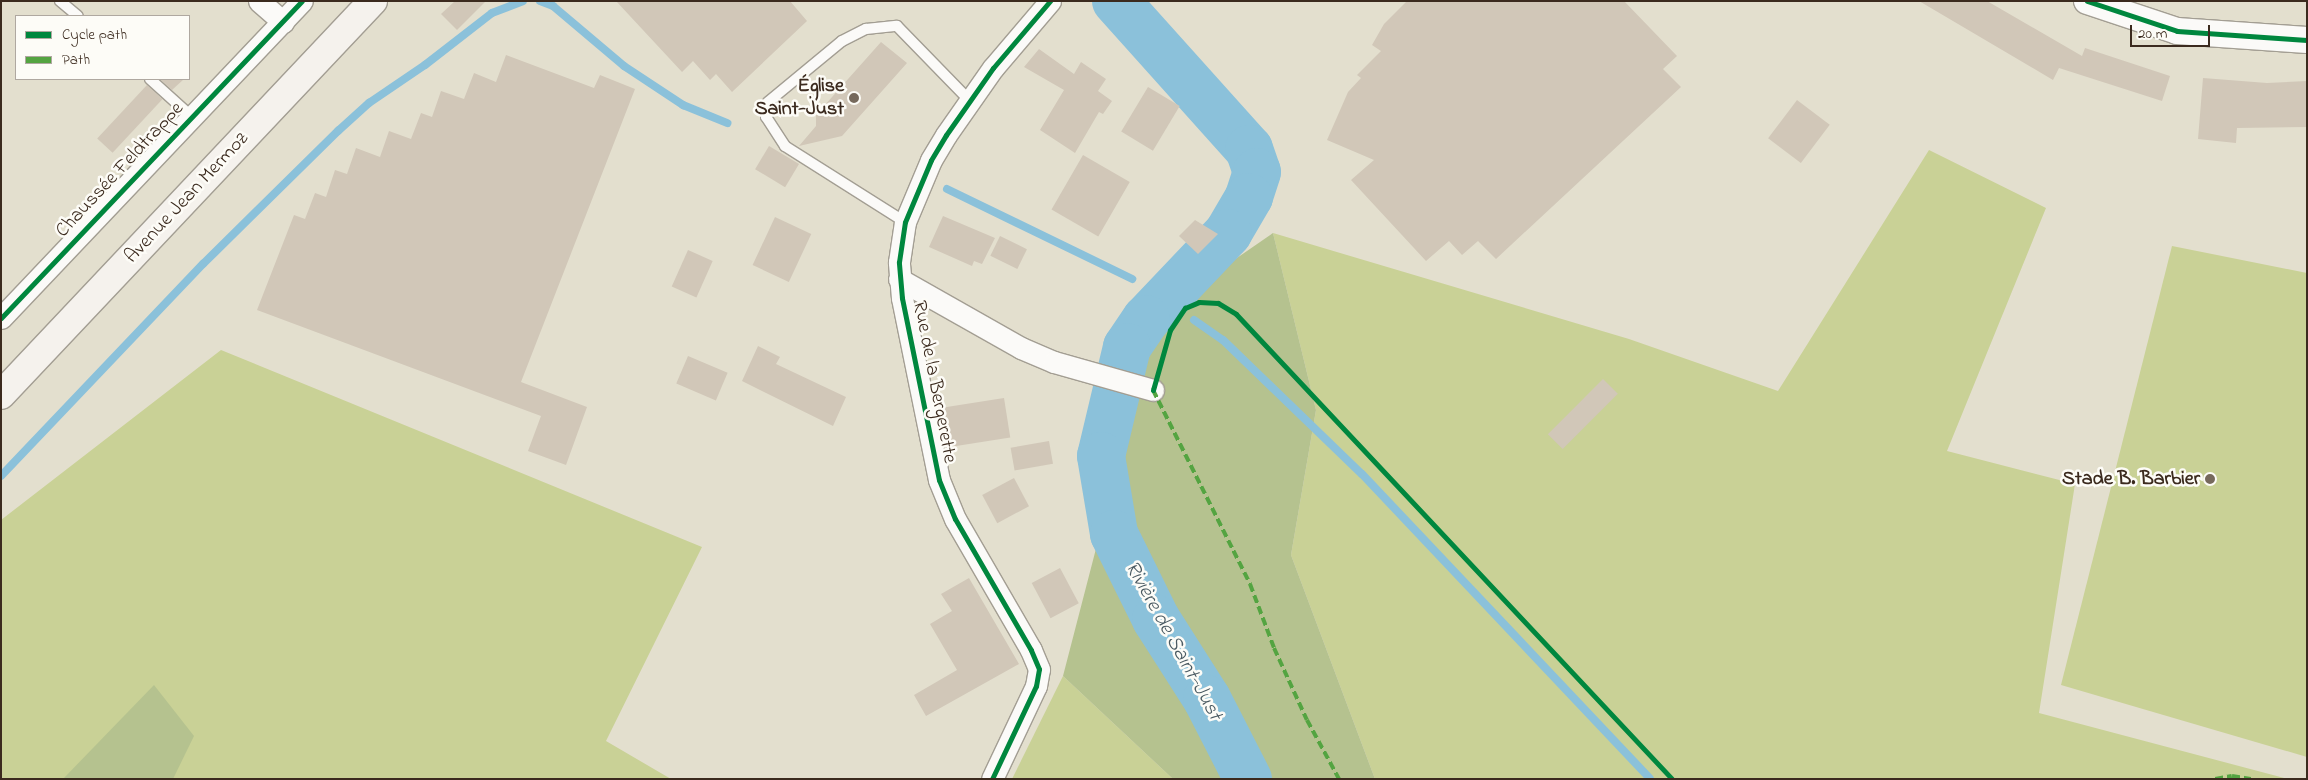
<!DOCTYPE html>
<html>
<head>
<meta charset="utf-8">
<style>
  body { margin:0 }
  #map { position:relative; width:2308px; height:780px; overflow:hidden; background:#e3dfce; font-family:"Indie Flower",sans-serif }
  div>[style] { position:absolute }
  .green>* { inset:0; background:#c9d196 }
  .forest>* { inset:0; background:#b5c28f }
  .stream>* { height:8px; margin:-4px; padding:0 4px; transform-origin:4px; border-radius:4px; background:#8bc1da }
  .river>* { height:48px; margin:-24px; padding:0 24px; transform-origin:24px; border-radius:24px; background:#8bc1da }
  .building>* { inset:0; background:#d1c7b8; transform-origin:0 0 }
  .roads { filter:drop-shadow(1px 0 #a39e93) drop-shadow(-1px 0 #a39e93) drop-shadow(0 1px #a39e93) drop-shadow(0 -1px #a39e93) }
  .service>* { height:10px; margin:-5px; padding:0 5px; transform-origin:5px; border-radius:5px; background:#fbfaf8 }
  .minor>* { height:21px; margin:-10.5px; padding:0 10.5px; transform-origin:10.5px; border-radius:10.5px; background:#fbfaf8 }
  .tertiary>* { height:26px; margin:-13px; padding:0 13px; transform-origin:13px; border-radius:13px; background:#fbfaf8 }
  .secondary>* { height:28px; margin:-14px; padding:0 14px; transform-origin:14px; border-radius:14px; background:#f5f2ed }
  .quiet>* { height:4px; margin-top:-2px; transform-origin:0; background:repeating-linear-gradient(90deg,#54a441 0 8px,transparent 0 12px) }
  .cycleway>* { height:5px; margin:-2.5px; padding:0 2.5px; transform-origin:2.5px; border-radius:2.5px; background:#00873e }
  .dots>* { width:14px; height:14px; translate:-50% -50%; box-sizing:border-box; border:2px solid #fdfcf7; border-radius:50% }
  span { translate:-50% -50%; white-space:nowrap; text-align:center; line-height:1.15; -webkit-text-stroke:5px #fdfcf7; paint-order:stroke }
  .poi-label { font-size:20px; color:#3b2a1e; font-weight:700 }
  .right { translate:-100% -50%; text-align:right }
  .street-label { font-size:20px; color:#3b2a1e }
  .water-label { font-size:21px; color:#4a5a62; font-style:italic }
  .frame { position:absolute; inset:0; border:2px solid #3b2a1e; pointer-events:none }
  .legend { position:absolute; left:15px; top:15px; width:175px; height:65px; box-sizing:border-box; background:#fdfcf7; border:1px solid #afa8a0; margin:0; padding:6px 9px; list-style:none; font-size:15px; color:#3b2a1e }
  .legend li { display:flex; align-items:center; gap:10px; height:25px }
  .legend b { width:25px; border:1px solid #afa8a0 }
  .scale { position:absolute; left:2130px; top:25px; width:80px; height:22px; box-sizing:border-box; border:2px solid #3b2a1e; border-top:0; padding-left:6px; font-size:15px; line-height:18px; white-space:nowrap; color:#3b2a1e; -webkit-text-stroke:4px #fdfcf7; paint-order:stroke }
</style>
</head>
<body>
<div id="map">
  <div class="green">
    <i style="clip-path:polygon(1929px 150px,2046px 208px,1947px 451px,2075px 484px,2039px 713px,2288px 779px,1375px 779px,1291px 555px,1316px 410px,1273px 233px,1629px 339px,1778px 391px)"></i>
    <i style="clip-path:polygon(2172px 246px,2307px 273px,2307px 757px,2061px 685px)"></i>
    <i style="clip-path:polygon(221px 350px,702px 547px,606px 741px,671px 779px,1px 779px,1px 520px)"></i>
    <i style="clip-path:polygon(1063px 676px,1173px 779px,1012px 779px)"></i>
  </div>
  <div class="forest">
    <i style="clip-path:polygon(1273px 233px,1316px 410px,1291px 555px,1375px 779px,1173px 779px,1063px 676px,1148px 348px,1182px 296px)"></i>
    <i style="clip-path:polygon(154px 685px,194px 736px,173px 779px,63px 779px)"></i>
  </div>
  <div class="stream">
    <i style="left:540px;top:1px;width:14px;rotate:21deg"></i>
    <i style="left:553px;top:6px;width:93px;rotate:40.2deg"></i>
    <i style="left:624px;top:66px;width:71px;rotate:33.5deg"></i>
    <i style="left:683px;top:105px;width:48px;rotate:22.2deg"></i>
    <i style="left:947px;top:189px;width:206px;rotate:25.9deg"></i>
    <i style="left:1194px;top:320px;width:35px;rotate:35deg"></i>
    <i style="left:1223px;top:340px;width:193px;rotate:44deg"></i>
    <i style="left:1362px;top:474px;width:419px;rotate:46.6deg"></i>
    <i style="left:1px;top:476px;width:293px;rotate:-46.4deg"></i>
    <i style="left:203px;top:264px;width:190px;rotate:-44.6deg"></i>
    <i style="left:338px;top:131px;width:42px;rotate:-42.1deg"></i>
    <i style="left:369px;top:103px;width:68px;rotate:-34.2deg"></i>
    <i style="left:425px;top:65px;width:85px;rotate:-37.8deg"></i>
    <i style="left:492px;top:13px;width:33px;rotate:-21deg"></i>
  </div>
  <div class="river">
    <i style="left:1116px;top:1px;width:199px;rotate:48.1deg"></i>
    <i style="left:1249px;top:149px;width:24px;rotate:71deg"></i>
    <i style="left:1257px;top:172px;width:26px;rotate:108deg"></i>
    <i style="left:1249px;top:197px;width:42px;rotate:120.3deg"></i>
    <i style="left:1228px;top:233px;width:119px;rotate:133.6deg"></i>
    <i style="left:1146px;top:319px;width:34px;rotate:124deg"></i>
    <i style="left:1127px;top:347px;width:112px;rotate:103.4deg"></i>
    <i style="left:1101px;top:456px;width:79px;rotate:80.5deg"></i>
    <i style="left:1114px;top:534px;width:95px;rotate:63.7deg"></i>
    <i style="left:1156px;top:619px;width:95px;rotate:57.5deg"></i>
    <i style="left:1207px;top:699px;width:90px;rotate:62.9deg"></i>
  </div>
  <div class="building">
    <i style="clip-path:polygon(455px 1px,486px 1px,457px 30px,441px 14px)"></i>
    <i style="clip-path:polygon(616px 1px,790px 1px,807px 21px,732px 92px,716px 74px,710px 80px,693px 61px,682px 72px)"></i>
    <i style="clip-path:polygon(1407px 1px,1624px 1px,1677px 56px,1663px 69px,1681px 87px,1496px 259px,1478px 241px,1462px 255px,1449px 241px,1426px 261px,1351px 180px,1374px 160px,1327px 140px,1348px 92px,1361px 78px,1357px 75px,1381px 51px,1372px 45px,1384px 24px)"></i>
    <i style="clip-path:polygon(1919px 1px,1987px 1px,2082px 56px,2085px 48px,2170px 76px,2162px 101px,2059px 68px,2053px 80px)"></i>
    <i style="clip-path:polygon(881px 42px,907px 63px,842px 136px,799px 146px,816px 126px,816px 115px)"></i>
    <i style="clip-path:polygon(1039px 49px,1074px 74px,1081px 62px,1106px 79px,1098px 91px,1112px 101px,1103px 114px,1099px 112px,1075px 153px,1040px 130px,1064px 90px,1024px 67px)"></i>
    <i style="clip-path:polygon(506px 55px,594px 88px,600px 75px,635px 89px,521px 382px,587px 407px,566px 465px,528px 451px,541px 416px,257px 310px,294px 215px,305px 219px,315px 193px,326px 197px,335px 170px,347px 174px,356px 148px,380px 157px,389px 131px,411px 139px,421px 113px,432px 117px,441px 91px,464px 99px,474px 73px,496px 82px)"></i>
    <i style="clip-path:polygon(2203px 78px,2267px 83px,2307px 81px,2307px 127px,2237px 128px,2236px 143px,2198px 139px)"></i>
    <i style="clip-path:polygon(160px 79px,184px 79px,172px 90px)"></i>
    <i style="left:147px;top:85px;width:21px;height:73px;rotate:43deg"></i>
    <i style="left:1148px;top:87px;width:37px;height:52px;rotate:31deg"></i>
    <i style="left:1797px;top:100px;width:41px;height:48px;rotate:37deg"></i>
    <i style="left:769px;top:146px;width:35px;height:27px;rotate:31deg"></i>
    <i style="left:1083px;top:155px;width:54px;height:63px;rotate:30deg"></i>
    <i style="clip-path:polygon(943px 216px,995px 238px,982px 264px,974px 261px,972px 266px,929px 247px)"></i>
    <i style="left:775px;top:217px;width:40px;height:53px;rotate:25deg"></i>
    <i style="clip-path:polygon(1195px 220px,1218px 234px,1198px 254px,1179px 236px)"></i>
    <i style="left:1000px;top:236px;width:30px;height:22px;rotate:26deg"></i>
    <i style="left:688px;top:250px;width:27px;height:40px;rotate:24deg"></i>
    <i style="clip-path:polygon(758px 346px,780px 357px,776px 364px,846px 397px,833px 426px,742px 381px)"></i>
    <i style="left:688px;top:356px;width:43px;height:30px;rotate:23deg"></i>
    <i style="left:1603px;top:379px;width:21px;height:78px;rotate:45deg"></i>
    <i style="left:1004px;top:398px;width:40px;height:66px;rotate:81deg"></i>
    <i style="left:1049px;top:441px;width:23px;height:39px;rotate:80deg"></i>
    <i style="left:1014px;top:478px;width:32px;height:36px;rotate:62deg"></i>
    <i style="left:1060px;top:568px;width:40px;height:32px;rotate:62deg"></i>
    <i style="clip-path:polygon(969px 578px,1019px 664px,926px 716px,914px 695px,957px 670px,930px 624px,952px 611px,941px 594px)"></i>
  </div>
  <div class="roads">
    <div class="service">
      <i style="left:60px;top:1px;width:23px;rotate:40deg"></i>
      <i style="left:150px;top:79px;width:57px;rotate:42.1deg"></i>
      <i style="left:905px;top:222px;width:142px;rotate:-147.7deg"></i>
      <i style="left:785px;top:146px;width:35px;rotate:-123deg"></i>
      <i style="left:766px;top:117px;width:15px;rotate:-82deg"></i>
      <i style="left:768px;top:102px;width:96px;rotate:-39.5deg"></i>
      <i style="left:842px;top:41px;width:27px;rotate:-27deg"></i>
      <i style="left:866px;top:29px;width:31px;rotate:-6deg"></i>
      <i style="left:897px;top:26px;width:103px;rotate:45.8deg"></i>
    </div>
    <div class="minor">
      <i style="left:259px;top:1px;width:32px;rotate:41deg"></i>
      <i style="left:899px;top:279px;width:140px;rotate:29.5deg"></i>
      <i style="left:1021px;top:348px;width:36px;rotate:23deg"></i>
      <i style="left:1054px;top:362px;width:103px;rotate:15.8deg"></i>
      <i style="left:1px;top:318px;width:437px;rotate:-46.5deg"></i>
      <i style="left:992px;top:779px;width:103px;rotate:-64.7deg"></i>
      <i style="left:1036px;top:686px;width:17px;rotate:-80deg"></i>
      <i style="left:1039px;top:669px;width:21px;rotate:-113deg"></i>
      <i style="left:1031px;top:650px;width:151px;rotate:-120.1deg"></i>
      <i style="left:955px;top:519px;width:42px;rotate:-112.3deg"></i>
      <i style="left:939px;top:480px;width:186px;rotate:-101.5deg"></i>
      <i style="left:902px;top:298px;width:36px;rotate:-95deg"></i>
      <i style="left:899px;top:262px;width:40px;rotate:-81.5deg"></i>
      <i style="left:905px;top:222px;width:67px;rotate:-67.2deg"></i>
      <i style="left:931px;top:160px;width:29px;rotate:-59deg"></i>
      <i style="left:946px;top:135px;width:82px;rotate:-55deg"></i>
      <i style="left:993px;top:68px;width:88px;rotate:-49.6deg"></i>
    </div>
    <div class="tertiary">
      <i style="left:2087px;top:1px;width:95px;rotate:18.4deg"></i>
      <i style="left:2177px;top:31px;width:130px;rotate:4deg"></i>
    </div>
    <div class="secondary">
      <i style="left:1px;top:395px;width:542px;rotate:-46.65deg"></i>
    </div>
  </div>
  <div class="quiet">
    <i style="left:1155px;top:386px;width:4px;rotate:117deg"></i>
    <i style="left:1153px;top:390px;width:217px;rotate:63.4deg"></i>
    <i style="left:1250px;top:584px;width:68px;rotate:69.4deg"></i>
    <i style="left:1274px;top:648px;width:79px;rotate:65.4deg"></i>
    <i style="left:1307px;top:720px;width:67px;rotate:61.5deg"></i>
    <i style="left:2215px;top:779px;width:17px;rotate:-10deg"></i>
    <i style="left:2232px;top:776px;width:19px;rotate:9deg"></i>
  </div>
  <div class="cycleway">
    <i style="left:2087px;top:1px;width:95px;rotate:18.4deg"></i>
    <i style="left:2177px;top:31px;width:130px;rotate:4deg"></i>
    <i style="left:1px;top:318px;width:437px;rotate:-46.5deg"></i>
    <i style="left:1153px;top:390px;width:62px;rotate:-74.2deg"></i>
    <i style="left:1170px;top:330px;width:27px;rotate:-56deg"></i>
    <i style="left:1185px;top:308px;width:15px;rotate:-23deg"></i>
    <i style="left:1199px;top:302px;width:19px;rotate:3deg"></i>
    <i style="left:1218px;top:303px;width:21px;rotate:31deg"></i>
    <i style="left:1236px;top:314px;width:637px;rotate:46.84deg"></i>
    <i style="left:992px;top:779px;width:103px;rotate:-64.7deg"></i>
    <i style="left:1036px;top:686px;width:17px;rotate:-80deg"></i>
    <i style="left:1039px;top:669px;width:21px;rotate:-113deg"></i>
    <i style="left:1031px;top:650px;width:151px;rotate:-120.1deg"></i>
    <i style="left:955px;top:519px;width:42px;rotate:-112.3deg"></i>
    <i style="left:939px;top:480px;width:186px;rotate:-101.5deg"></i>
    <i style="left:902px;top:298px;width:36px;rotate:-95deg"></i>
    <i style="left:899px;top:262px;width:40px;rotate:-81.5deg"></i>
    <i style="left:905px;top:222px;width:67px;rotate:-67.2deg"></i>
    <i style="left:931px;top:160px;width:29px;rotate:-59deg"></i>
    <i style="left:946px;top:135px;width:82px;rotate:-55deg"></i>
    <i style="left:993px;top:68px;width:88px;rotate:-49.6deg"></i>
  </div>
  <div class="dots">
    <i style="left:854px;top:98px;background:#76695c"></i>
    <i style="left:2210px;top:479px;background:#76695c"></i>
  </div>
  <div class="poi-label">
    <span class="right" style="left:844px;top:98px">Église<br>Saint-Just</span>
    <span class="right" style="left:2200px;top:479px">Stade B. Barbier</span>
  </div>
  <div class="street-label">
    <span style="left:120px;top:170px;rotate:-47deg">Chaussée Feldtrappe</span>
    <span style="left:187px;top:198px;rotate:-47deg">Avenue Jean Mermoz</span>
    <span style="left:934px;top:382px;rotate:79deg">Rue de la Bergerette</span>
  </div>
  <div class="water-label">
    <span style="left:1173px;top:641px;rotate:61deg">Rivière de Saint-Just</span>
  </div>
  <div class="frame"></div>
  <ul class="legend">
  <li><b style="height:6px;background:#00873e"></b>Cycle path</li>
  <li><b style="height:6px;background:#54a441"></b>Path</li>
  </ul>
  <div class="scale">20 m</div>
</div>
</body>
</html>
